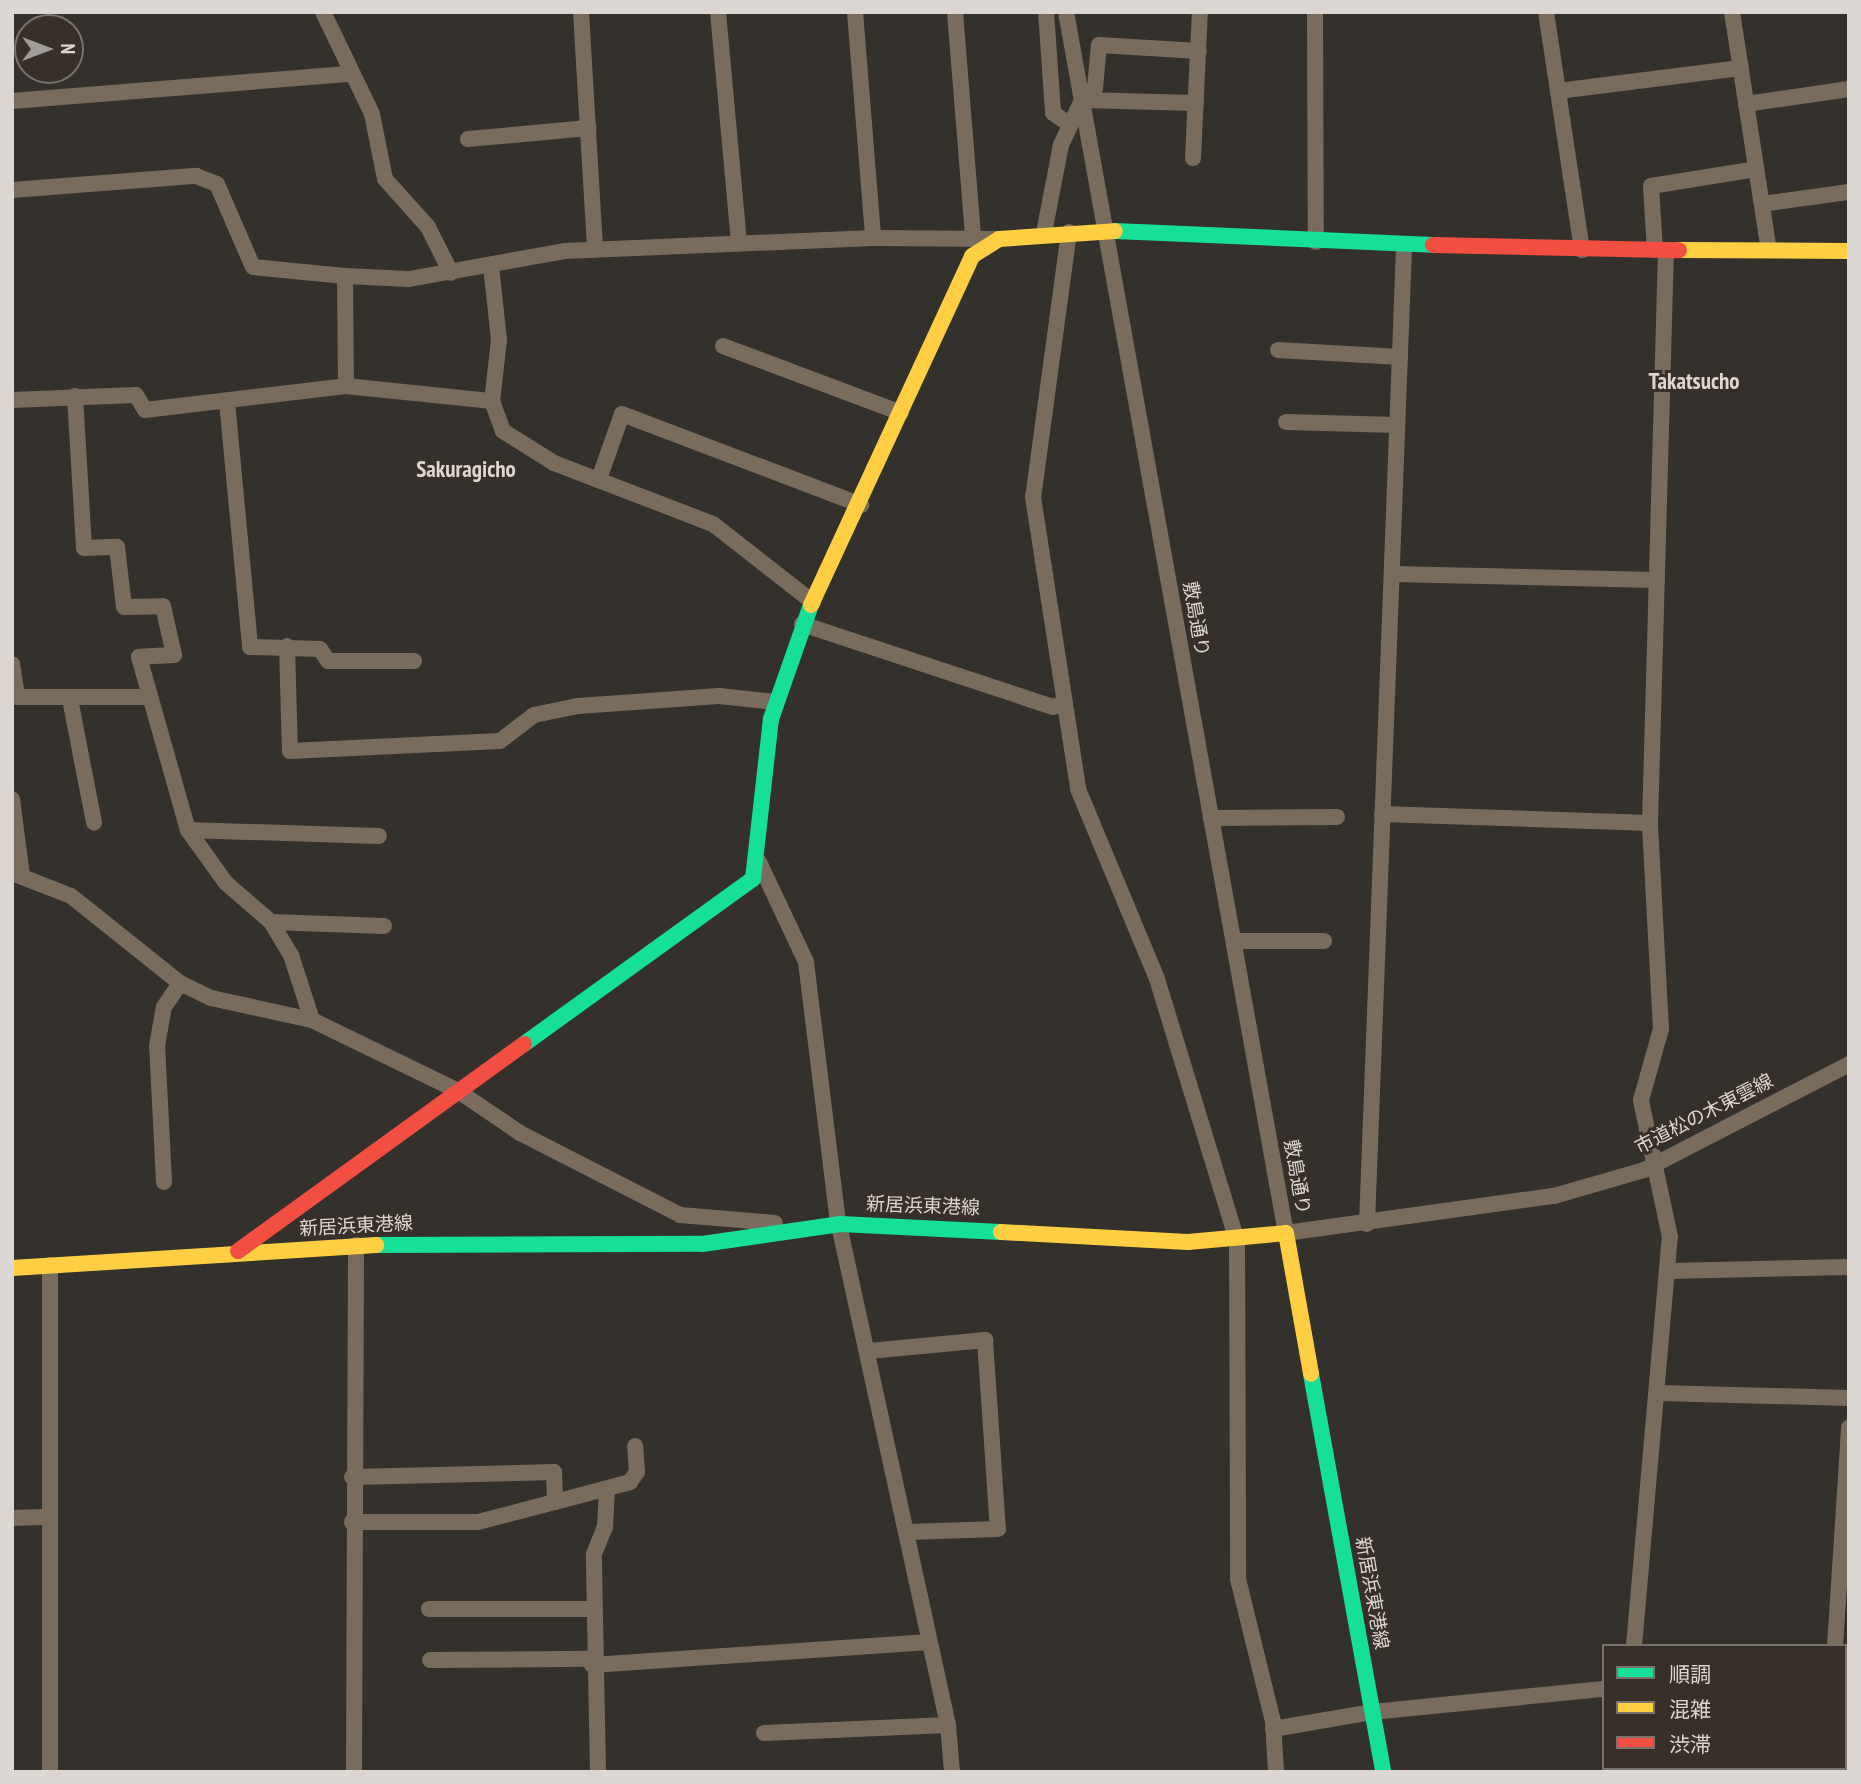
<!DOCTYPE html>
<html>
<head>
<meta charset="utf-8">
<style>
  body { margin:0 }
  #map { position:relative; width:1861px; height:1784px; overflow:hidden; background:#34302c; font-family:"PT Sans Narrow","Noto Sans JP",sans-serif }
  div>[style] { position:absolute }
  .street>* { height:16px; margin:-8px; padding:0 8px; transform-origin:8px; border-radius:8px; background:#796c5d }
  .fast>* { height:16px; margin:-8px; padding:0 8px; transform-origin:8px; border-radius:8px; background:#16e098 }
  .slow>* { height:16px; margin:-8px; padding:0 8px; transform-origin:8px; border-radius:8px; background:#ffcf43 }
  .jam>* { height:16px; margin:-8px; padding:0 8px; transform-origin:8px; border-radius:8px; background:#f24e42 }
  span { translate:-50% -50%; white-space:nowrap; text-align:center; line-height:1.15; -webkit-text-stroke:6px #383028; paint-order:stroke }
  .street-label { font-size:19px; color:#dcd7d2 }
  .quarter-label { font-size:23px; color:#dcd7d2; font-weight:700 }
  .frame { position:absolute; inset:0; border:14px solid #dcd7d2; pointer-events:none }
  .legend { position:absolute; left:1602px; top:1644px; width:245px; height:126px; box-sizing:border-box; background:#383028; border:2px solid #7a736c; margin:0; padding:9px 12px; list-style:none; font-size:21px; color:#dcd7d2 }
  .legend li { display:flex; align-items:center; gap:14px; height:35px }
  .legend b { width:35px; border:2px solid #7a736c }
  .north { position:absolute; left:14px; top:14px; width:70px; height:70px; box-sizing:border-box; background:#383028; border:2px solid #7a736c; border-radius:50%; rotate:90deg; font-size:19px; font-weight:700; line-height:28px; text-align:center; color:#dcd7d2 }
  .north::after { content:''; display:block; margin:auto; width:24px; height:32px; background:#a19d98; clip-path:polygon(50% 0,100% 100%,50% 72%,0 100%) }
</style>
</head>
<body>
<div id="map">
  <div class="street">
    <i style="left:323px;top:12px;width:113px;rotate:64.3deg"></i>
    <i style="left:372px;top:114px;width:66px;rotate:78.7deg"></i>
    <i style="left:385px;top:179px;width:64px;rotate:48.1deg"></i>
    <i style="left:428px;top:227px;width:51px;rotate:63.4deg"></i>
    <i style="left:581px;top:12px;width:238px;rotate:86.6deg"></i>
    <i style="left:718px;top:12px;width:232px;rotate:84.8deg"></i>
    <i style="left:855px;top:12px;width:227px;rotate:85.4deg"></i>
    <i style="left:955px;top:12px;width:227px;rotate:85.4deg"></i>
    <i style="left:1046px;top:12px;width:101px;rotate:86deg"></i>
    <i style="left:1053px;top:113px;width:21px;rotate:35deg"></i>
    <i style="left:1066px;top:12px;width:1241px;rotate:79.79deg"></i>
    <i style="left:1286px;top:1233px;width:271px;rotate:-7.9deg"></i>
    <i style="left:1554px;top:1196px;width:94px;rotate:-16.1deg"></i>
    <i style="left:1644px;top:1170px;width:231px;rotate:-27.3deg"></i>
    <i style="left:1315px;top:12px;width:230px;rotate:89.8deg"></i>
    <i style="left:1546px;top:12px;width:241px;rotate:81.4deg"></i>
    <i style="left:1732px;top:12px;width:241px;rotate:81.2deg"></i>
    <i style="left:1558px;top:91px;width:184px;rotate:-7.2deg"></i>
    <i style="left:1082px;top:100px;width:114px;rotate:1.5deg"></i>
    <i style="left:12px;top:101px;width:339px;rotate:-4.6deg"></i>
    <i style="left:1746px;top:104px;width:104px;rotate:-8.3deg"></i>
    <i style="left:468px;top:139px;width:121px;rotate:-5.2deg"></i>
    <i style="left:1193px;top:158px;width:146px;rotate:-87.3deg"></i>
    <i style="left:12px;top:190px;width:185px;rotate:-4.4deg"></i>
    <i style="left:196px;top:176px;width:22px;rotate:21deg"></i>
    <i style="left:217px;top:184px;width:90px;rotate:66.6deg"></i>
    <i style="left:253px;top:267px;width:92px;rotate:5.6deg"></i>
    <i style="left:345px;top:276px;width:64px;rotate:2.7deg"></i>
    <i style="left:409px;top:279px;width:158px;rotate:-10.2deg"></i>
    <i style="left:564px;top:251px;width:309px;rotate:-2.4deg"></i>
    <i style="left:873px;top:238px;width:126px;rotate:0.5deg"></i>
    <i style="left:1762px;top:204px;width:88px;rotate:-7.9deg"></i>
    <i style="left:1069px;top:232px;width:267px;rotate:97.7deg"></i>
    <i style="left:1033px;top:497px;width:295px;rotate:81.2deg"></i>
    <i style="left:1078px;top:789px;width:206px;rotate:67.4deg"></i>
    <i style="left:1157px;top:979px;width:274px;rotate:73deg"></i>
    <i style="left:1237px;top:1241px;width:338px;rotate:89.8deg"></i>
    <i style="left:1238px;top:1579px;width:146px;rotate:76.2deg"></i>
    <i style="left:1273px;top:1721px;width:51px;rotate:86.6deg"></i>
    <i style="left:1044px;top:233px;width:90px;rotate:-79.1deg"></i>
    <i style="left:1061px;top:145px;width:50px;rotate:-65deg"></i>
    <i style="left:1082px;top:100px;width:18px;rotate:-43deg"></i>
    <i style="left:1095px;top:88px;width:43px;rotate:-84.7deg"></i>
    <i style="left:1099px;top:45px;width:100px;rotate:3.4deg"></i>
    <i style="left:1655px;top:250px;width:64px;rotate:-93.6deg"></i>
    <i style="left:1651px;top:186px;width:106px;rotate:-9.2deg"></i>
    <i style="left:491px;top:266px;width:74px;rotate:83.8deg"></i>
    <i style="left:499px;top:340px;width:61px;rotate:96.5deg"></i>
    <i style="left:345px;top:276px;width:110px;rotate:89.5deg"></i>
    <i style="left:723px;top:346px;width:190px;rotate:20.6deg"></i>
    <i style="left:1278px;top:350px;width:122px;rotate:3.3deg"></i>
    <i style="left:75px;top:396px;width:152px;rotate:86.6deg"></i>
    <i style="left:84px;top:548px;width:33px;rotate:-2deg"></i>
    <i style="left:117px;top:547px;width:60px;rotate:83.3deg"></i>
    <i style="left:124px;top:607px;width:39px;rotate:-1deg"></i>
    <i style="left:163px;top:606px;width:50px;rotate:77.3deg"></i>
    <i style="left:174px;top:655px;width:35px;rotate:177deg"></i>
    <i style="left:139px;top:657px;width:180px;rotate:74.2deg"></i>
    <i style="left:188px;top:830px;width:65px;rotate:54.4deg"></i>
    <i style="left:226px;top:883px;width:60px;rotate:40.9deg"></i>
    <i style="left:12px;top:400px;width:124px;rotate:-2.3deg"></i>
    <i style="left:136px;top:395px;width:17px;rotate:59deg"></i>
    <i style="left:145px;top:410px;width:202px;rotate:-6.8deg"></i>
    <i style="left:346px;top:386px;width:147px;rotate:5.9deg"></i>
    <i style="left:492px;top:401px;width:32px;rotate:70deg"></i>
    <i style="left:503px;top:431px;width:60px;rotate:32.1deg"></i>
    <i style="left:554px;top:463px;width:170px;rotate:21deg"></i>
    <i style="left:713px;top:524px;width:127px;rotate:38deg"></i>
    <i style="left:227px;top:402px;width:246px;rotate:84.6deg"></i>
    <i style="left:250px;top:647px;width:70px;rotate:1.6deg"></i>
    <i style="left:320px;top:649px;width:14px;rotate:56deg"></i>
    <i style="left:328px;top:661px;width:86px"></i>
    <i style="left:1286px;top:422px;width:111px;rotate:1.5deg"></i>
    <i style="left:599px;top:479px;width:69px;rotate:-70.5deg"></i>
    <i style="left:622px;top:414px;width:256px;rotate:20.8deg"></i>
    <i style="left:1392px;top:574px;width:265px;rotate:1.3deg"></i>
    <i style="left:802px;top:624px;width:264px;rotate:18.3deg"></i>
    <i style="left:1053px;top:707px;width:12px;rotate:-20deg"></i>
    <i style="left:287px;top:646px;width:105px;rotate:88.4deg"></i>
    <i style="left:290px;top:751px;width:210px;rotate:-2.7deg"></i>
    <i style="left:500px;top:741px;width:43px;rotate:-37.4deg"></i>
    <i style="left:534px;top:715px;width:45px;rotate:-11.6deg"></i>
    <i style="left:578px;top:706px;width:141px;rotate:-4.1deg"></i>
    <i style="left:719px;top:696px;width:56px;rotate:6.1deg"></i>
    <i style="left:12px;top:664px;width:33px;rotate:81deg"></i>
    <i style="left:17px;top:697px;width:130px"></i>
    <i style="left:70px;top:699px;width:126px;rotate:79deg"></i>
    <i style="left:12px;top:799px;width:78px;rotate:82.6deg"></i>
    <i style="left:1382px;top:814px;width:268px;rotate:1.9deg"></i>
    <i style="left:1211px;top:818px;width:126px;rotate:-0.5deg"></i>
    <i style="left:188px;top:830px;width:191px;rotate:1.8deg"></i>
    <i style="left:759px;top:862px;width:110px;rotate:64.8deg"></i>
    <i style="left:806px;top:962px;width:256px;rotate:83deg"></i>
    <i style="left:837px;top:1216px;width:521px;rotate:77.7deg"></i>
    <i style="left:948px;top:1725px;width:47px;rotate:85.1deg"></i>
    <i style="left:12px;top:873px;width:63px;rotate:21.3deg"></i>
    <i style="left:71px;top:896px;width:139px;rotate:38.6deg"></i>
    <i style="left:384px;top:926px;width:113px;rotate:-178deg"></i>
    <i style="left:271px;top:922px;width:39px;rotate:59deg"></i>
    <i style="left:291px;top:955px;width:68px;rotate:72.1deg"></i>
    <i style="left:312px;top:1020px;width:162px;rotate:25.9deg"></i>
    <i style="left:458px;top:1091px;width:75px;rotate:34.1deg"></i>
    <i style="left:520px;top:1133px;width:180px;rotate:27.1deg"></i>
    <i style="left:680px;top:1215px;width:95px;rotate:4.8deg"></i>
    <i style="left:1235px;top:941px;width:89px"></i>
    <i style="left:164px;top:1182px;width:136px;rotate:-92.9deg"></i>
    <i style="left:157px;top:1046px;width:40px;rotate:-80deg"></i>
    <i style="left:164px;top:1007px;width:29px;rotate:-56deg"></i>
    <i style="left:180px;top:983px;width:34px;rotate:26deg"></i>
    <i style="left:211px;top:998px;width:103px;rotate:12.3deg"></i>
    <i style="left:1367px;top:1224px;width:979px;rotate:-87.83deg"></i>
    <i style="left:1668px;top:1271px;width:181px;rotate:-1.3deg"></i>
    <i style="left:869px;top:1351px;width:117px;rotate:-5.4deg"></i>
    <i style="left:985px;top:1340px;width:189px;rotate:86.1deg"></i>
    <i style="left:998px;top:1529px;width:90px;rotate:178.1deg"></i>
    <i style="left:1659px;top:1393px;width:190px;rotate:1.5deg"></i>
    <i style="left:352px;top:1477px;width:202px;rotate:-1.4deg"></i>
    <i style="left:554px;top:1472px;width:30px;rotate:88deg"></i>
    <i style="left:12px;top:1518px;width:38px;rotate:-2deg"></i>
    <i style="left:352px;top:1522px;width:126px"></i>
    <i style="left:478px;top:1522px;width:80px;rotate:-14.6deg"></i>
    <i style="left:555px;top:1502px;width:78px;rotate:-14.9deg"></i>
    <i style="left:630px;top:1482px;width:12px;rotate:-55deg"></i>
    <i style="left:637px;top:1472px;width:26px;rotate:-94deg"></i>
    <i style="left:429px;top:1609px;width:164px"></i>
    <i style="left:1634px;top:1646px;width:411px;rotate:-85deg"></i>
    <i style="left:1670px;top:1237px;width:140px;rotate:-102deg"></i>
    <i style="left:1641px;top:1100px;width:74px;rotate:-74.3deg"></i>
    <i style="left:1661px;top:1029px;width:206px;rotate:-93.1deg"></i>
    <i style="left:1650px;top:823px;width:573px;rotate:-88.4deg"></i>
    <i style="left:1835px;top:1646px;width:219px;rotate:-86.3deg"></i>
    <i style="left:430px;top:1660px;width:162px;rotate:-0.4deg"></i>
    <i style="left:592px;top:1665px;width:338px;rotate:-3.9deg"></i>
    <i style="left:1845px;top:1709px;width:4px;rotate:14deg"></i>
    <i style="left:1273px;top:1729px;width:100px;rotate:-9.7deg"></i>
    <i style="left:1372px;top:1712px;width:233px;rotate:-5.7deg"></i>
    <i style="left:764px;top:1733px;width:184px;rotate:-2.5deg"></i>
    <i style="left:1689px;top:1768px;width:4px;rotate:90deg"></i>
    <i style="left:50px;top:1772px;width:507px;rotate:-90deg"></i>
    <i style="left:354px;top:1772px;width:527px;rotate:-89.78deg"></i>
    <i style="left:598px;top:1772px;width:218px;rotate:-91.1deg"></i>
    <i style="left:594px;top:1554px;width:29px;rotate:-68deg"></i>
    <i style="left:605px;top:1527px;width:38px;rotate:-87deg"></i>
  </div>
  <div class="fast">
    <i style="left:1115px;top:231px;width:318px;rotate:2.5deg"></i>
    <i style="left:524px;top:1044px;width:282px;rotate:-35.8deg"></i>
    <i style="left:753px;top:879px;width:161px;rotate:-83.6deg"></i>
    <i style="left:771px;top:719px;width:121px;rotate:-70.7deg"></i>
    <i style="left:376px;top:1245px;width:326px;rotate:-0.2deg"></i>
    <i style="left:702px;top:1244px;width:140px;rotate:-8.2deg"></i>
    <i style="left:841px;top:1224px;width:160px;rotate:2.9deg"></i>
    <i style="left:1311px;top:1374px;width:404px;rotate:79.7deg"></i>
  </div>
  <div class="slow">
    <i style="left:1679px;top:250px;width:170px;rotate:0.3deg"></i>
    <i style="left:811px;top:605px;width:384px;rotate:-65.2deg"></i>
    <i style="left:972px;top:256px;width:32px;rotate:-32deg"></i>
    <i style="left:999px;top:239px;width:116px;rotate:-3.9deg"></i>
    <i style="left:1001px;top:1232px;width:187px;rotate:3.1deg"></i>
    <i style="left:1188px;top:1242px;width:98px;rotate:-5.2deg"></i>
    <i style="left:1286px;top:1233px;width:143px;rotate:79.9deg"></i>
    <i style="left:12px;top:1268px;width:365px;rotate:-3.6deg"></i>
  </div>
  <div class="jam">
    <i style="left:1433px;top:245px;width:246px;rotate:1.2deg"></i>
    <i style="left:238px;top:1251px;width:353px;rotate:-35.9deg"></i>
  </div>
  <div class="street-label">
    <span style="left:1196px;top:619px;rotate:80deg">敷島通り</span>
    <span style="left:1704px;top:1114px;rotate:-27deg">市道松の木東雲線</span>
    <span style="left:1297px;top:1177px;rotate:80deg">敷島通り</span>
    <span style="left:923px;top:1206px;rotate:2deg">新居浜東港線</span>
    <span style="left:356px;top:1226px;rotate:-3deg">新居浜東港線</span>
    <span style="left:1372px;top:1593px;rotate:80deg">新居浜東港線</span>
  </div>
  <div class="quarter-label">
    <span style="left:1694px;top:381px">Takatsucho</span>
    <span style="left:466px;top:469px">Sakuragicho</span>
  </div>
  <div class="frame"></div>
  <ul class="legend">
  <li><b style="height:9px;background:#16e098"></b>順調</li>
  <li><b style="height:9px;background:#ffcf43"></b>混雑</li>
  <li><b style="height:9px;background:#f24e42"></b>渋滞</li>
  </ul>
  <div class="north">N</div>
</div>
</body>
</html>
